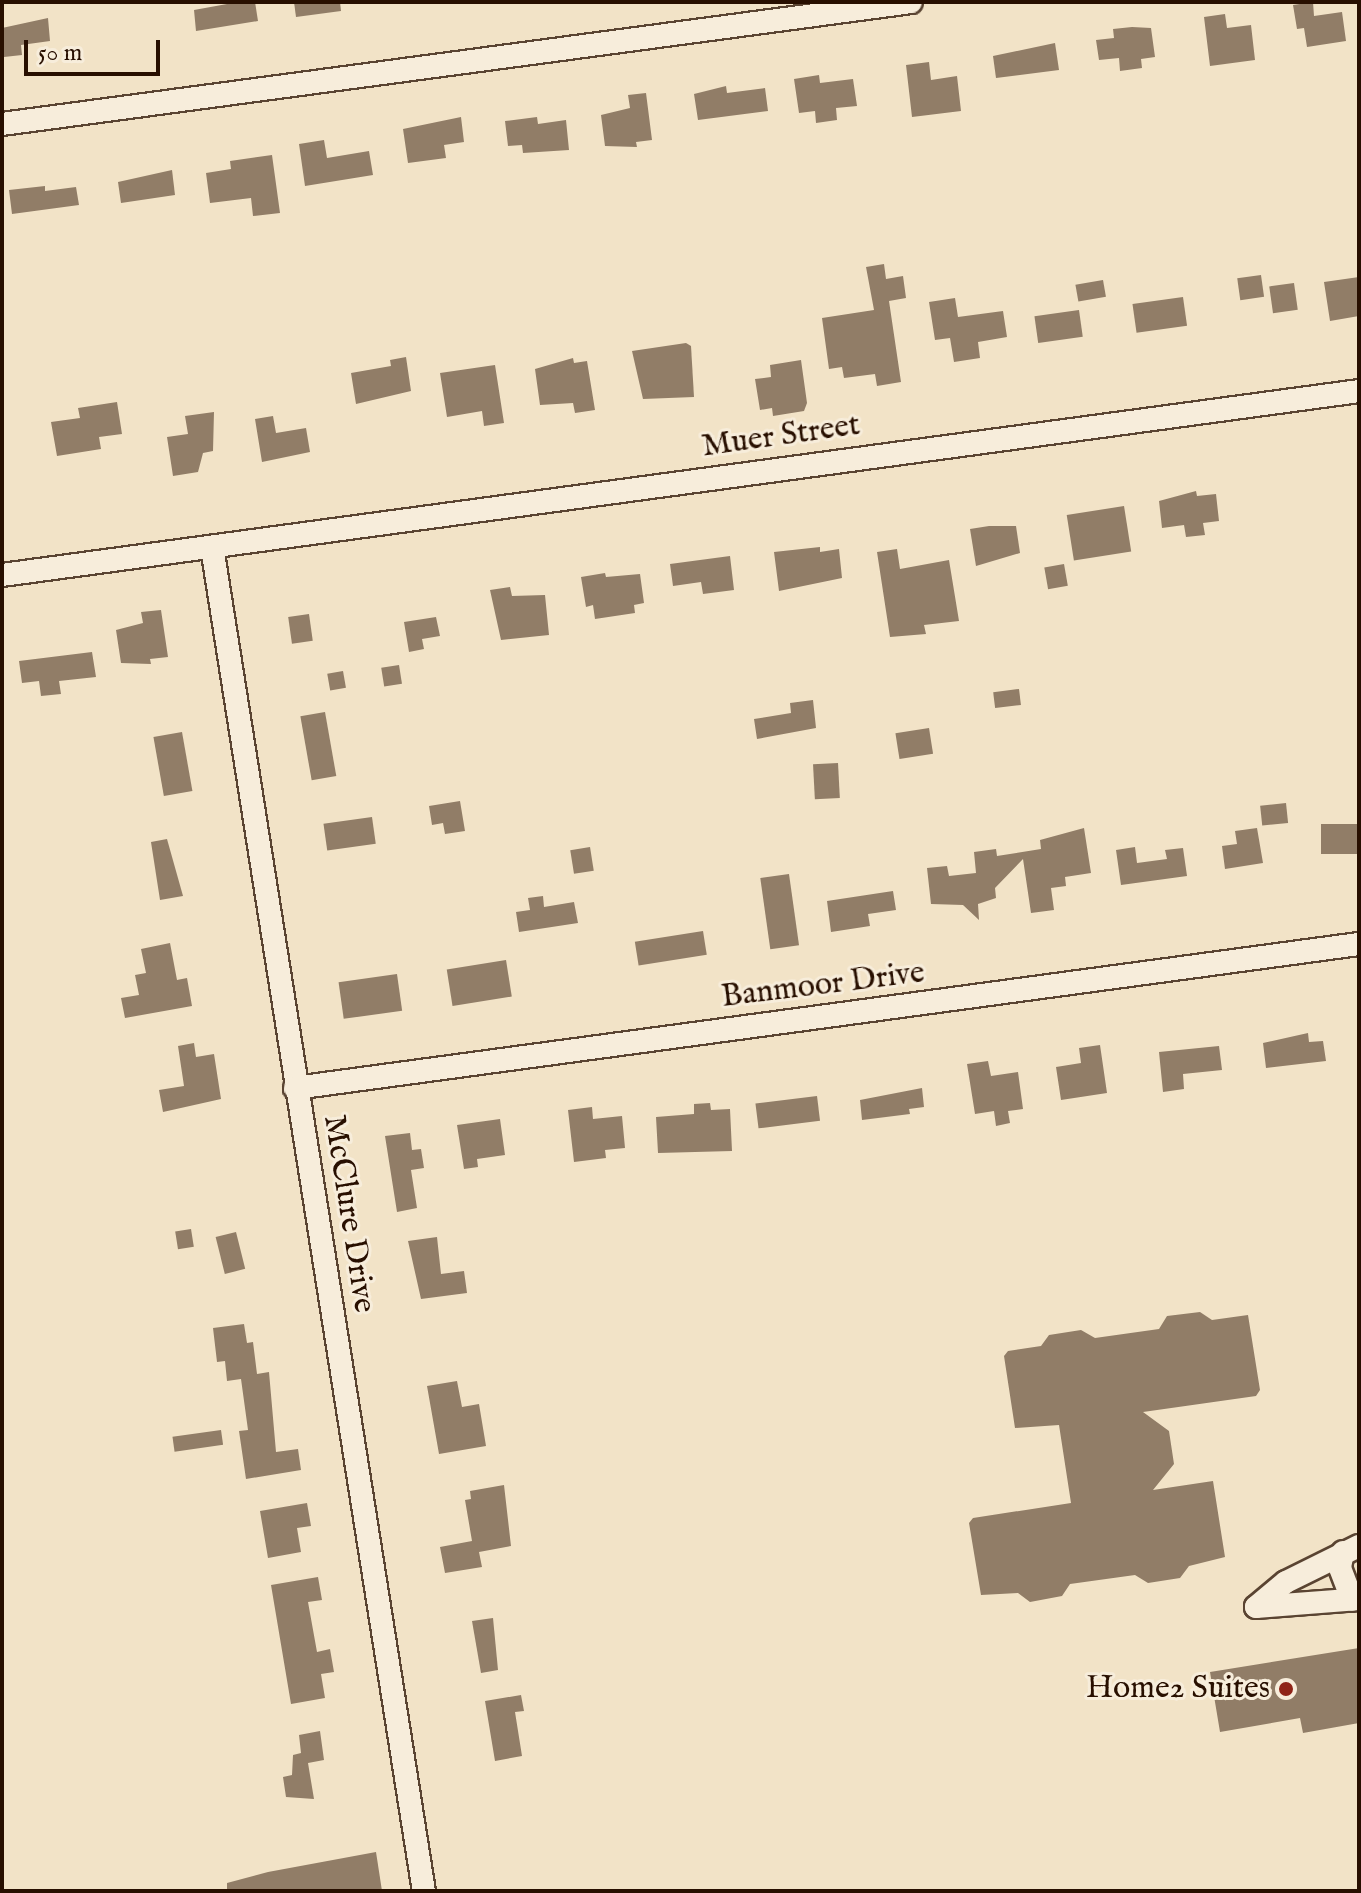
<!DOCTYPE html>
<html>
<head>
<meta charset="utf-8">
<style>
  body { margin:0 }
  #map { position:relative; width:1361px; height:1893px; overflow:hidden; background:#f2e3c7; font-family:"IM FELL English",serif }
  div>[style] { position:absolute }
  .building>* { inset:0; background:#917d67; transform-origin:0 0 }
  .roads { filter:drop-shadow(2px 0 #5a4432) drop-shadow(-2px 0 #5a4432) drop-shadow(0 2px #5a4432) drop-shadow(0 -2px #5a4432) }
  .minor>* { height:22px; margin:-11px; padding:0 11px; transform-origin:11px; border-radius:11px; background:#f7eddb }
  .dots>* { width:22px; height:22px; translate:-50% -50%; box-sizing:border-box; border:4px solid #f7eddb; border-radius:50% }
  span { translate:-50% -50%; white-space:nowrap; text-align:center; line-height:1.15; -webkit-text-stroke:6px #f7eddb; paint-order:stroke }
  .street-label { font-size:32px; color:#280f00 }
  .poi-label { font-size:32px; color:#280f00 }
  .right { translate:-100% -50%; text-align:right }
  .frame { position:absolute; inset:0; border:4px solid #280f00; pointer-events:none }
  .scale { position:absolute; left:24px; top:40px; width:136px; height:36px; box-sizing:border-box; border:4px solid #280f00; border-top:0; padding-left:10px; font-size:24px; line-height:28px; white-space:nowrap; color:#280f00; -webkit-text-stroke:6px #f7eddb; paint-order:stroke }
</style>
</head>
<body>
<div id="map">
  <div class="building">
    <i style="clip-path:polygon(238px 2px,255px 2px,258px 21px,196px 31px,194px 10px)"></i>
    <i style="clip-path:polygon(294px 2px,340px 2px,341px 11px,296px 17px)"></i>
    <i style="clip-path:polygon(1313px 2px,1314px 16px,1342px 12px,1346px 41px,1307px 47px,1304px 28px,1297px 29px,1293px 5px)"></i>
    <i style="clip-path:polygon(1225px 14px,1227px 28px,1251px 25px,1255px 60px,1210px 66px,1204px 17px)"></i>
    <i style="clip-path:polygon(48px 18px,50px 41px,21px 45px,22px 55px,4px 57px,2px 28px)"></i>
    <i style="clip-path:polygon(1132px 27px,1151px 28px,1155px 57px,1141px 59px,1142px 68px,1120px 71px,1119px 58px,1099px 60px,1096px 40px,1114px 38px,1113px 29px)"></i>
    <i style="clip-path:polygon(1055px 43px,1059px 70px,996px 78px,993px 56px)"></i>
    <i style="clip-path:polygon(929px 62px,931px 80px,957px 76px,961px 111px,912px 117px,906px 65px)"></i>
    <i style="clip-path:polygon(819px 75px,820px 83px,853px 79px,857px 106px,836px 108px,837px 120px,816px 123px,815px 111px,799px 113px,794px 79px)"></i>
    <i style="clip-path:polygon(726px 86px,727px 93px,765px 88px,768px 111px,698px 120px,694px 94px)"></i>
    <i style="clip-path:polygon(646px 93px,652px 140px,636px 142px,637px 147px,605px 146px,601px 115px,630px 108px,628px 95px)"></i>
    <i style="clip-path:polygon(461px 117px,464px 142px,444px 145px,446px 158px,408px 163px,403px 129px)"></i>
    <i style="clip-path:polygon(537px 117px,538px 124px,566px 120px,569px 150px,523px 153px,522px 145px,508px 146px,505px 121px)"></i>
    <i style="clip-path:polygon(324px 140px,327px 158px,369px 151px,373px 175px,305px 186px,299px 144px)"></i>
    <i style="clip-path:polygon(272px 155px,280px 213px,253px 216px,251px 198px,210px 203px,206px 173px,231px 169px,230px 161px)"></i>
    <i style="clip-path:polygon(172px 170px,175px 195px,121px 203px,118px 182px)"></i>
    <i style="clip-path:polygon(45px 186px,45px 191px,76px 187px,79px 205px,12px 214px,9px 190px)"></i>
    <i style="clip-path:polygon(884px 264px,886px 279px,903px 276px,906px 298px,889px 301px,901px 382px,877px 386px,875px 374px,844px 378px,842px 367px,829px 369px,822px 318px,874px 310px,866px 267px)"></i>
    <i style="left:1261px;top:275px;width:22px;height:24px;rotate:82deg"></i>
    <i style="clip-path:polygon(1359px 277px,1359px 316px,1330px 321px,1324px 282px)"></i>
    <i style="left:1103px;top:280px;width:17px;height:28px;rotate:80deg"></i>
    <i style="left:1294px;top:283px;width:27px;height:25px;rotate:82deg"></i>
    <i style="left:1183px;top:297px;width:29px;height:51px;rotate:82deg"></i>
    <i style="clip-path:polygon(955px 298px,958px 317px,1003px 311px,1007px 337px,978px 342px,980px 358px,954px 362px,950px 338px,935px 340px,929px 302px)"></i>
    <i style="left:1079px;top:310px;width:27px;height:45px;rotate:82deg"></i>
    <i style="clip-path:polygon(686px 343px,691px 346px,694px 397px,643px 399px,632px 351px)"></i>
    <i style="clip-path:polygon(406px 357px,411px 391px,356px 404px,351px 373px,391px 366px,390px 360px)"></i>
    <i style="clip-path:polygon(573px 358px,574px 363px,587px 361px,595px 410px,575px 413px,573px 403px,540px 405px,535px 369px)"></i>
    <i style="clip-path:polygon(801px 360px,807px 403px,804px 411px,773px 416px,772px 408px,760px 410px,755px 379px,771px 377px,770px 365px)"></i>
    <i style="clip-path:polygon(495px 365px,504px 423px,484px 426px,482px 411px,447px 417px,440px 373px)"></i>
    <i style="clip-path:polygon(117px 402px,122px 434px,99px 437px,101px 449px,57px 456px,51px 422px,80px 418px,78px 408px)"></i>
    <i style="clip-path:polygon(214px 412px,213px 451px,203px 453px,198px 472px,173px 476px,167px 437px,188px 434px,185px 416px)"></i>
    <i style="clip-path:polygon(273px 416px,276px 433px,306px 428px,310px 452px,262px 462px,255px 419px)"></i>
    <i style="clip-path:polygon(1196px 491px,1197px 496px,1216px 494px,1219px 521px,1203px 523px,1205px 535px,1186px 537px,1184px 525px,1162px 528px,1159px 501px)"></i>
    <i style="left:1124px;top:506px;width:46px;height:58px;rotate:81deg"></i>
    <i style="clip-path:polygon(989px 526px,1016px 526px,1020px 553px,976px 566px,970px 529px)"></i>
    <i style="clip-path:polygon(820px 547px,820px 552px,839px 549px,842px 578px,779px 591px,774px 552px)"></i>
    <i style="clip-path:polygon(897px 549px,900px 569px,949px 560px,959px 621px,924px 625px,926px 634px,890px 637px,877px 552px)"></i>
    <i style="clip-path:polygon(730px 556px,734px 590px,703px 594px,701px 582px,673px 586px,670px 564px)"></i>
    <i style="left:1064px;top:564px;width:22px;height:20px;rotate:80deg"></i>
    <i style="clip-path:polygon(605px 573px,606px 577px,640px 574px,644px 603px,634px 605px,635px 613px,595px 619px,593px 605px,586px 607px,581px 577px)"></i>
    <i style="clip-path:polygon(510px 587px,512px 596px,545px 595px,549px 635px,501px 640px,490px 590px)"></i>
    <i style="clip-path:polygon(161px 610px,168px 657px,150px 659px,151px 664px,121px 663px,116px 630px,143px 623px,141px 612px)"></i>
    <i style="left:309px;top:614px;width:27px;height:21px;rotate:82deg"></i>
    <i style="clip-path:polygon(436px 617px,440px 636px,422px 639px,424px 649px,409px 652px,404px 622px)"></i>
    <i style="clip-path:polygon(92px 652px,96px 677px,59px 681px,61px 694px,41px 696px,39px 681px,22px 683px,19px 661px)"></i>
    <i style="left:399px;top:665px;width:19px;height:18px;rotate:81deg"></i>
    <i style="left:343px;top:671px;width:17px;height:16px;rotate:80deg"></i>
    <i style="left:1019px;top:689px;width:16px;height:26px;rotate:83deg"></i>
    <i style="clip-path:polygon(813px 700px,816px 728px,757px 739px,754px 719px,791px 713px,790px 703px)"></i>
    <i style="left:325px;top:712px;width:65px;height:25px;rotate:80deg"></i>
    <i style="left:929px;top:728px;width:26px;height:34px;rotate:81deg"></i>
    <i style="left:182px;top:732px;width:60px;height:29px;rotate:80deg"></i>
    <i style="left:838px;top:763px;width:35px;height:25px;rotate:87deg"></i>
    <i style="clip-path:polygon(460px 801px,465px 831px,445px 834px,443px 823px,432px 825px,429px 806px)"></i>
    <i style="left:1286px;top:803px;width:20px;height:26px;rotate:84deg"></i>
    <i style="left:372px;top:817px;width:27px;height:49px;rotate:82deg"></i>
    <i style="left:1359px;top:824px;width:30px;height:38px;rotate:90deg"></i>
    <i style="clip-path:polygon(1084px 828px,1091px 873px,1065px 877px,1066px 886px,1051px 888px,1054px 910px,1031px 913px,1023px 859px,995px 888px,996px 898px,978px 904px,979px 920px,963px 905px,931px 904px,927px 868px,947px 866px,949px 876px,976px 873px,974px 852px,996px 849px,997px 856px,1041px 849px,1040px 840px)"></i>
    <i style="clip-path:polygon(1257px 828px,1263px 863px,1225px 869px,1222px 846px,1237px 844px,1235px 831px)"></i>
    <i style="clip-path:polygon(167px 839px,183px 896px,160px 900px,151px 842px)"></i>
    <i style="left:590px;top:847px;width:24px;height:20px;rotate:81deg"></i>
    <i style="clip-path:polygon(1135px 847px,1137px 863px,1167px 859px,1165px 850px,1183px 848px,1187px 876px,1121px 885px,1116px 850px)"></i>
    <i style="left:789px;top:874px;width:72px;height:29px;rotate:82deg"></i>
    <i style="clip-path:polygon(893px 891px,896px 910px,868px 914px,870px 926px,831px 932px,827px 901px)"></i>
    <i style="clip-path:polygon(543px 896px,544px 907px,574px 902px,578px 923px,519px 932px,516px 912px,530px 910px,528px 898px)"></i>
    <i style="left:703px;top:931px;width:24px;height:69px;rotate:81deg"></i>
    <i style="clip-path:polygon(170px 943px,177px 980px,187px 978px,192px 1006px,125px 1018px,121px 998px,139px 995px,135px 975px,146px 973px,141px 949px)"></i>
    <i style="left:506px;top:960px;width:37px;height:60px;rotate:81deg"></i>
    <i style="left:397px;top:974px;width:37px;height:59px;rotate:82deg"></i>
    <i style="clip-path:polygon(1308px 1033px,1309px 1042px,1323px 1041px,1326px 1061px,1266px 1068px,1263px 1043px)"></i>
    <i style="clip-path:polygon(194px 1043px,196px 1057px,214px 1054px,221px 1099px,163px 1112px,159px 1090px,184px 1086px,178px 1046px)"></i>
    <i style="clip-path:polygon(1100px 1045px,1107px 1093px,1061px 1100px,1056px 1067px,1081px 1063px,1079px 1048px)"></i>
    <i style="clip-path:polygon(1219px 1046px,1222px 1070px,1183px 1074px,1184px 1089px,1163px 1092px,1159px 1052px)"></i>
    <i style="clip-path:polygon(988px 1061px,991px 1076px,1018px 1072px,1023px 1109px,1008px 1111px,1010px 1123px,996px 1126px,994px 1111px,975px 1114px,967px 1064px)"></i>
    <i style="clip-path:polygon(922px 1088px,924px 1107px,909px 1109px,910px 1114px,862px 1120px,860px 1100px)"></i>
    <i style="left:817px;top:1096px;width:25px;height:62px;rotate:83deg"></i>
    <i style="clip-path:polygon(710px 1103px,711px 1110px,730px 1109px,732px 1151px,658px 1153px,656px 1117px,694px 1114px,694px 1104px)"></i>
    <i style="clip-path:polygon(592px 1107px,593px 1119px,622px 1116px,625px 1148px,605px 1150px,606px 1158px,574px 1162px,568px 1110px)"></i>
    <i style="clip-path:polygon(500px 1119px,505px 1155px,477px 1159px,478px 1167px,464px 1169px,457px 1125px)"></i>
    <i style="clip-path:polygon(410px 1133px,412px 1150px,421px 1149px,424px 1168px,411px 1170px,417px 1208px,397px 1212px,385px 1136px)"></i>
    <i style="left:191px;top:1229px;width:18px;height:16px;rotate:81deg"></i>
    <i style="left:236px;top:1232px;width:38px;height:21px;rotate:76deg"></i>
    <i style="clip-path:polygon(437px 1237px,441px 1274px,464px 1271px,467px 1293px,421px 1299px,408px 1241px)"></i>
    <i style="clip-path:polygon(1200px 1312px,1212px 1320px,1248px 1315px,1260px 1390px,1256px 1396px,1143px 1412px,1169px 1431px,1174px 1464px,1153px 1490px,1213px 1481px,1225px 1557px,1189px 1566px,1180px 1578px,1148px 1583px,1135px 1575px,1070px 1584px,1062px 1596px,1030px 1602px,1018px 1593px,981px 1595px,969px 1523px,973px 1518px,1071px 1503px,1059px 1425px,1015px 1428px,1004px 1356px,1008px 1351px,1041px 1346px,1049px 1335px,1081px 1330px,1095px 1338px,1159px 1329px,1167px 1316px)"></i>
    <i style="clip-path:polygon(244px 1324px,247px 1343px,253px 1342px,257px 1374px,269px 1372px,276px 1452px,298px 1449px,301px 1470px,246px 1479px,239px 1431px,248px 1430px,241px 1379px,227px 1381px,225px 1361px,217px 1362px,213px 1328px)"></i>
    <i style="clip-path:polygon(457px 1381px,462px 1407px,479px 1404px,486px 1446px,439px 1454px,427px 1386px)"></i>
    <i style="left:221px;top:1430px;width:15px;height:49px;rotate:82deg"></i>
    <i style="clip-path:polygon(504px 1485px,511px 1546px,479px 1552px,482px 1567px,445px 1573px,440px 1547px,472px 1541px,465px 1500px,471px 1499px,470px 1491px)"></i>
    <i style="clip-path:polygon(307px 1503px,311px 1526px,297px 1528px,301px 1552px,268px 1558px,260px 1511px)"></i>
    <i style="clip-path:polygon(318px 1577px,322px 1600px,308px 1602px,317px 1652px,330px 1649px,334px 1672px,321px 1674px,325px 1698px,291px 1704px,271px 1585px)"></i>
    <i style="clip-path:polygon(493px 1618px,498px 1670px,481px 1673px,472px 1621px)"></i>
    <i style="clip-path:polygon(1359px 1648px,1359px 1723px,1303px 1733px,1300px 1718px,1220px 1732px,1210px 1672px)"></i>
    <i style="clip-path:polygon(521px 1695px,524px 1711px,515px 1712px,522px 1756px,495px 1761px,485px 1701px)"></i>
    <i style="clip-path:polygon(320px 1731px,324px 1760px,308px 1763px,314px 1799px,286px 1797px,283px 1777px,292px 1775px,293px 1755px,301px 1753px,299px 1735px)"></i>
    <i style="clip-path:polygon(376px 1852px,382px 1891px,227px 1891px,227px 1883px,268px 1872px)"></i>
  </div>
  <div class="roads">
    <div class="minor">
      <i style="left:2px;top:124px;width:917px;rotate:-7.64deg"></i>
      <i style="left:212px;top:547px;width:1361px;rotate:81.04deg"></i>
      <i style="left:2px;top:575px;width:1369px;rotate:-7.72deg"></i>
      <i style="left:295px;top:1088px;width:1074px;rotate:-7.71deg"></i>
      <i style="left:1343px;top:1552px;width:16px;rotate:101deg"></i>
      <i style="left:1340px;top:1568px;width:34px;rotate:69deg"></i>
      <i style="left:1256px;top:1607px;width:39px;rotate:-40deg"></i>
      <i style="left:1286px;top:1582px;width:81px;rotate:-26.3deg"></i>
      <i style="left:1256px;top:1607px;width:103px;rotate:-4.4deg"></i>
    </div>
  </div>
  <div class="dots">
    <i style="left:1286px;top:1689px;background:#8f2418"></i>
  </div>
  <div class="street-label">
    <span style="left:781px;top:437px;rotate:-8deg">Muer Street</span>
    <span style="left:823px;top:986px;rotate:-7deg">Banmoor Drive</span>
    <span style="left:348px;top:1214px;rotate:81deg">McClure Drive</span>
  </div>
  <div class="poi-label">
    <span class="right" style="left:1270px;top:1689px">Home2 Suites</span>
  </div>
  <div class="frame"></div>
  <div class="scale">50 m</div>
</div>
</body>
</html>
